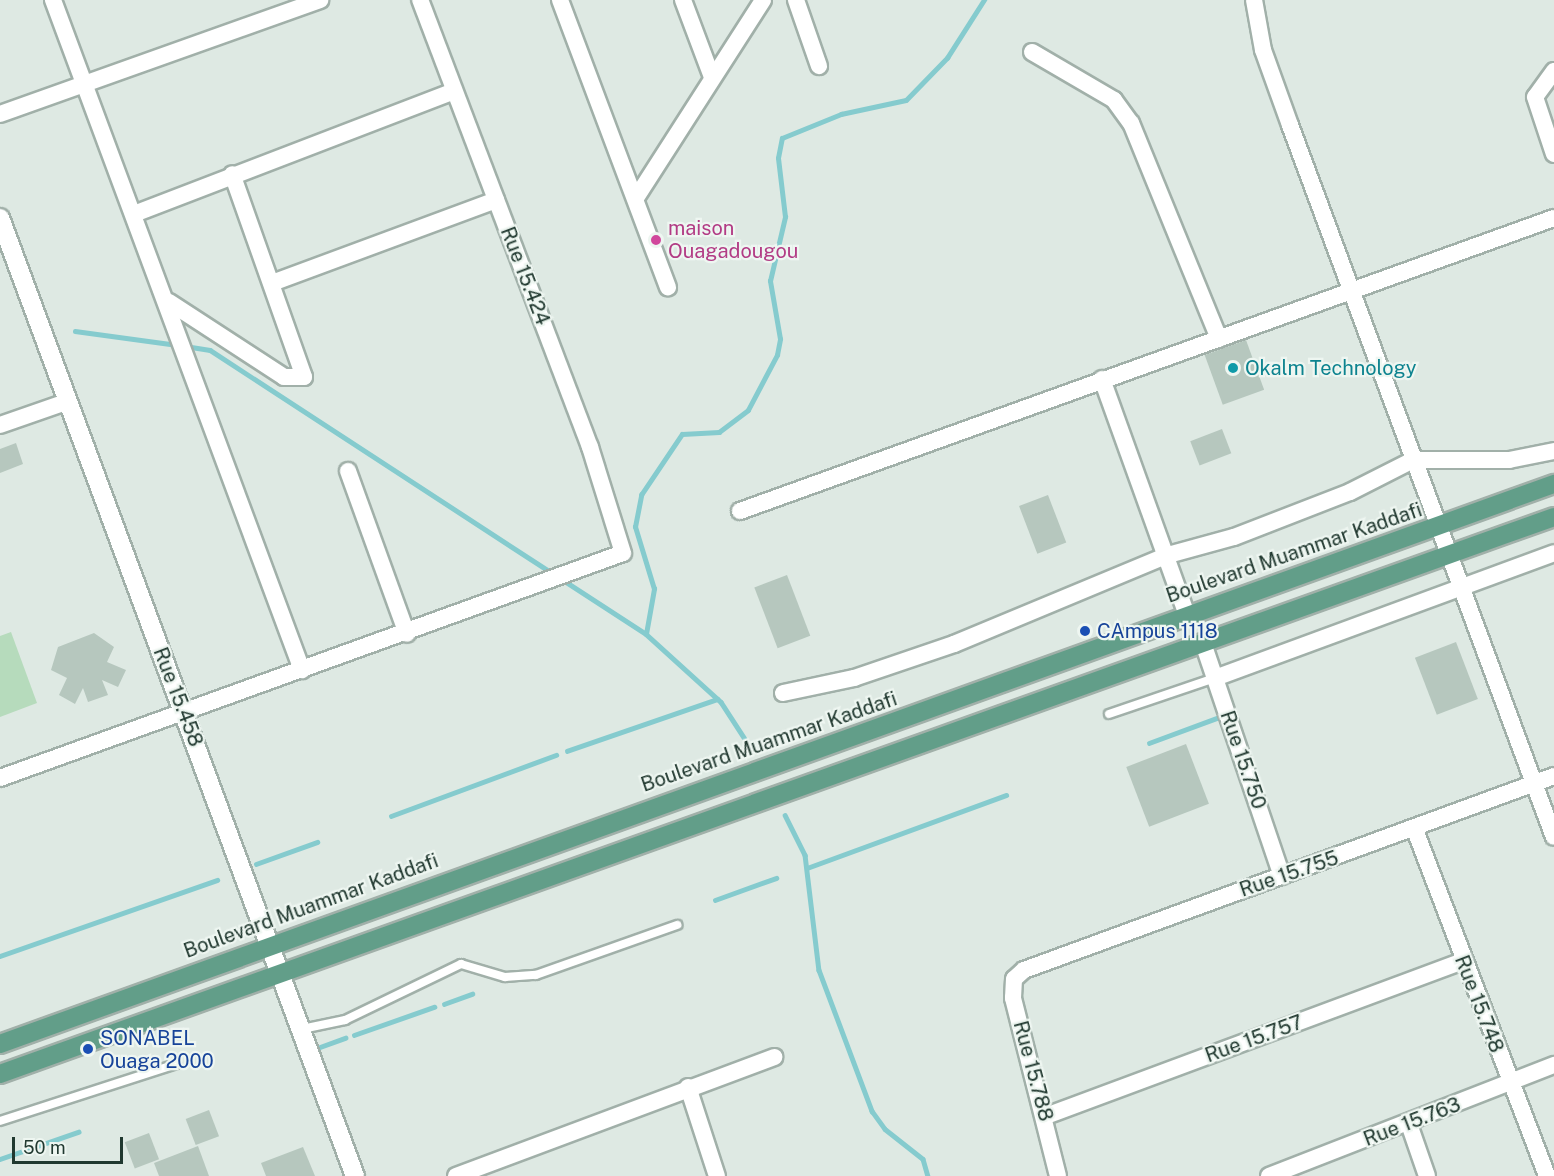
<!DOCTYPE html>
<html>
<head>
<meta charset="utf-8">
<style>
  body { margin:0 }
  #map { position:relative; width:1554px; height:1176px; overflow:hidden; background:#dee9e3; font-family:"Public Sans",sans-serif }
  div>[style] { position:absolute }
  .green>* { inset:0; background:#b6dbbc }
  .stream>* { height:4.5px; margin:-2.25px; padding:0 2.25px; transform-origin:2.25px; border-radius:2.25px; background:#85cbce }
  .building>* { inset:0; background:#b6c7be; transform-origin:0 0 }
  .roads { filter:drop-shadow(2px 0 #a1b0a9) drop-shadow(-2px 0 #a1b0a9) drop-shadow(0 2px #a1b0a9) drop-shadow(0 -2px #a1b0a9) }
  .lane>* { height:8px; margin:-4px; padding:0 4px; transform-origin:4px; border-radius:4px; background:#fff }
  .street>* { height:16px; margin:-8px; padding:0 8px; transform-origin:8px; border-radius:8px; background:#fff }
  .secondary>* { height:18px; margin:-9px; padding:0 9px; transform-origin:9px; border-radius:9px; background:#fff }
  .primary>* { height:18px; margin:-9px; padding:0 9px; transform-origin:9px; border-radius:9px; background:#629e89 }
  .dots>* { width:16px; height:16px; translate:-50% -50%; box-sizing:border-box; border:3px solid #eef6f1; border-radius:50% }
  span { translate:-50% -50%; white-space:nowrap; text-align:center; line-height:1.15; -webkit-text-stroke:4.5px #eef6f1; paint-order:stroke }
  .hotel-label { font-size:20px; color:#b23c85 }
  .left { translate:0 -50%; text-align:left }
  .street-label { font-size:20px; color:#20382f }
  .culture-label { font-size:20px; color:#0d838f }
  .transit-label { font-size:20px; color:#164399 }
  .scale { position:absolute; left:12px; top:1137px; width:111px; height:27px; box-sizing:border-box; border:3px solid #20382f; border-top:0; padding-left:8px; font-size:18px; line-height:21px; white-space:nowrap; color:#20382f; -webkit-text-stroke:4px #eef6f1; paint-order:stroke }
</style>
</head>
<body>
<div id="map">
  <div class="green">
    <i style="clip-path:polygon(11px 632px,37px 703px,0 717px,0 636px)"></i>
  </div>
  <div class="stream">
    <i style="left:75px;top:331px;width:103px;rotate:7.8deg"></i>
    <i style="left:185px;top:346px;width:25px;rotate:9deg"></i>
    <i style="left:210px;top:350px;width:411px;rotate:33.1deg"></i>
    <i style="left:563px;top:580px;width:99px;rotate:33deg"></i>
    <i style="left:646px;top:634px;width:101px;rotate:42.2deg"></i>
    <i style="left:721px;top:702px;width:48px;rotate:57deg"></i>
    <i style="left:646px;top:634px;width:46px;rotate:-79.9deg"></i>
    <i style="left:654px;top:589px;width:65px;rotate:-107deg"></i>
    <i style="left:635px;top:527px;width:33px;rotate:-79deg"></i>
    <i style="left:641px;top:495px;width:73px;rotate:-56.1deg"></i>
    <i style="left:682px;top:434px;width:37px;rotate:-3deg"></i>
    <i style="left:719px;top:432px;width:36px;rotate:-37deg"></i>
    <i style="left:748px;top:410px;width:62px;rotate:-62.2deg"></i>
    <i style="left:777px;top:355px;width:16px;rotate:-79deg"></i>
    <i style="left:780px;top:339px;width:59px;rotate:-99.8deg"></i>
    <i style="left:770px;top:281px;width:66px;rotate:-76.8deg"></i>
    <i style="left:785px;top:217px;width:59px;rotate:-96.8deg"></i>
    <i style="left:778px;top:158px;width:20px;rotate:-79deg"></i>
    <i style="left:782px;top:138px;width:64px;rotate:-22.1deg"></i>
    <i style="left:841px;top:114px;width:66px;rotate:-12.2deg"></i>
    <i style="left:906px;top:100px;width:59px;rotate:-45.7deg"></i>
    <i style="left:947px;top:58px;width:69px;rotate:-57.5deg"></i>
    <i style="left:1149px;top:743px;width:72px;rotate:-20.2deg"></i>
    <i style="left:567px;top:751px;width:159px;rotate:-19.1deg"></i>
    <i style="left:785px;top:815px;width:45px;rotate:63.4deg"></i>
    <i style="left:805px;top:855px;width:116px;rotate:83.1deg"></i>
    <i style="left:819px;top:970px;width:151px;rotate:69.4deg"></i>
    <i style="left:872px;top:1111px;width:22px;rotate:54deg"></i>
    <i style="left:885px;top:1129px;width:48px;rotate:38.3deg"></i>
    <i style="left:923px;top:1159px;width:18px;rotate:74deg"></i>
    <i style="left:391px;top:816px;width:176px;rotate:-20.3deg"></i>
    <i style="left:256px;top:864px;width:65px;rotate:-19.8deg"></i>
    <i style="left:807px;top:868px;width:212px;rotate:-20.1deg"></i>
    <i style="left:715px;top:900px;width:65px;rotate:-19.8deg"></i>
    <i style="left:0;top:956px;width:230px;rotate:-19.3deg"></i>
    <i style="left:444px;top:1004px;width:30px;rotate:-20deg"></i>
    <i style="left:354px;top:1035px;width:85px;rotate:-19.3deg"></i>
    <i style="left:320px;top:1047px;width:27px;rotate:-20deg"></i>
    <i style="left:0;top:1159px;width:83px;rotate:-19.1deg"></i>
  </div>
  <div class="building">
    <i style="left:1246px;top:340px;width:53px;height:44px;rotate:70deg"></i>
    <i style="left:1222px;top:429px;width:26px;height:34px;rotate:69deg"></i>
    <i style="clip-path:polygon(16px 443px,23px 464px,0 473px,0 449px)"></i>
    <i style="left:1048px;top:495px;width:51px;height:31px;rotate:69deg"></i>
    <i style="left:787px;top:575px;width:65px;height:35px;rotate:69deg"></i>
    <i style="clip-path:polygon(94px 633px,114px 647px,107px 662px,126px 670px,118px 687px,102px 680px,108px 695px,88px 702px,83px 688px,75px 704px,59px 695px,67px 678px,51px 670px,58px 647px)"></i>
    <i style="left:1456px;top:642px;width:61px;height:44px;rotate:69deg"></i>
    <i style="left:1186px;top:744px;width:64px;height:64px;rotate:69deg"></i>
    <i style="left:209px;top:1110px;width:28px;height:25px;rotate:69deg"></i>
    <i style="left:149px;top:1133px;width:28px;height:26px;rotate:69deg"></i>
    <i style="clip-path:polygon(198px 1146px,209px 1176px,159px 1176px,154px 1163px)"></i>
    <i style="clip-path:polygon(303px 1147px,315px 1176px,266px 1176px,261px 1163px)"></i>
  </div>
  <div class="roads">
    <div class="lane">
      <i style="left:1109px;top:714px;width:112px;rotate:-18.8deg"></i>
      <i style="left:302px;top:1029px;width:44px;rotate:-11.8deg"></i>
      <i style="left:345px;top:1020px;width:129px;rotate:-25.8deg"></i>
      <i style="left:461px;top:964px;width:46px;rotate:16.5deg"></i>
      <i style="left:505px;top:977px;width:31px;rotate:-4deg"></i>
      <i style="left:536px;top:975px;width:150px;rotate:-19.5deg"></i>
      <i style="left:0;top:1121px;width:185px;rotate:-17.9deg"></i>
    </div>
    <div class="street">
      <i style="left:53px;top:0;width:715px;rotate:69.61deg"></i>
      <i style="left:560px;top:0;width:307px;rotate:69.4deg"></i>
      <i style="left:683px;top:0;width:82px;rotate:69.4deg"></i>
      <i style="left:796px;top:0;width:70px;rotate:70.8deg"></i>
      <i style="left:1254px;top:0;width:51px;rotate:79.8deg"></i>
      <i style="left:1263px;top:50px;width:80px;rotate:70.2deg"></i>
      <i style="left:1290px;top:125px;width:759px;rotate:69.66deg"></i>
      <i style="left:1032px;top:52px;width:95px;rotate:30.3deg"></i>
      <i style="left:1114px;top:100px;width:29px;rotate:54deg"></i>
      <i style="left:1131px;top:123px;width:233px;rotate:67.8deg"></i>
      <i style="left:1554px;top:71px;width:32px;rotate:126deg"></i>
      <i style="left:1535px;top:97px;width:60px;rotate:71.6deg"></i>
      <i style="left:0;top:114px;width:340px;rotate:-19.6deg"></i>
      <i style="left:636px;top:198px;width:235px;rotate:-57.3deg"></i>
      <i style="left:134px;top:214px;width:341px;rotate:-21deg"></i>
      <i style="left:272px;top:283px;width:239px;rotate:-20.3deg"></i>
      <i style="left:169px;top:302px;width:137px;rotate:33.1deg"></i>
      <i style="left:284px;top:377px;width:20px"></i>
      <i style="left:304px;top:377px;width:215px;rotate:-109.5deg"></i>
      <i style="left:1102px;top:379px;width:251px;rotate:70.2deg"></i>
      <i style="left:0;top:425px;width:70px;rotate:-19.2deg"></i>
      <i style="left:348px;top:471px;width:173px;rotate:70.1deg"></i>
      <i style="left:740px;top:511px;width:865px;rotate:-19.8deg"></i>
      <i style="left:1203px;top:643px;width:246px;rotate:71.3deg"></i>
      <i style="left:1215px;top:678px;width:361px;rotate:-20.2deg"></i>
      <i style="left:783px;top:693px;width:73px;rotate:-11.9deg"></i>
      <i style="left:854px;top:678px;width:106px;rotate:-18.8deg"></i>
      <i style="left:954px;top:644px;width:232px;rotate:-22.6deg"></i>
      <i style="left:1168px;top:555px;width:68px;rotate:-15.3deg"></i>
      <i style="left:1234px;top:537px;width:124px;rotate:-21.2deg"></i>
      <i style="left:1350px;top:492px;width:71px;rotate:-26.9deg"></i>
      <i style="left:1413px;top:460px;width:96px"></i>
      <i style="left:1509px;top:460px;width:46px;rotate:-11.3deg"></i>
      <i style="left:0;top:778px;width:662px;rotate:-19.86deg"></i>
      <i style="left:623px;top:553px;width:111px;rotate:-107.3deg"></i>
      <i style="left:590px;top:447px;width:478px;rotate:-110.8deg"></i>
      <i style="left:1415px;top:830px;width:370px;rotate:69.1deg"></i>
      <i style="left:688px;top:1087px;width:94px;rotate:72deg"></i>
      <i style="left:1046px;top:1116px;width:444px;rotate:-20.4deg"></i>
      <i style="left:1409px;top:1124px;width:55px;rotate:70.9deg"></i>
      <i style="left:456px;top:1176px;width:340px;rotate:-20.5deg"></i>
      <i style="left:1058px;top:1176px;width:184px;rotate:-104.2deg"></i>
      <i style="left:1013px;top:998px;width:19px;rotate:-87deg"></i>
      <i style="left:1014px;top:979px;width:13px;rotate:-42deg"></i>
      <i style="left:1024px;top:970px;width:564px;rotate:-20.1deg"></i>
      <i style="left:1269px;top:1176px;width:306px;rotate:-21.3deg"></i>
    </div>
    <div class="secondary">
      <i style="left:0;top:218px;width:1022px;rotate:69.67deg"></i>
    </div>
    <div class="primary">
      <i style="left:0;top:1044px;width:1652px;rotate:-19.82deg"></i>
      <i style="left:0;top:1074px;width:1651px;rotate:-19.72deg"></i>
    </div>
  </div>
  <div class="dots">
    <i style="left:656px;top:240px;background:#d1479c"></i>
    <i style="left:1233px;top:368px;background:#0f9aa8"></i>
    <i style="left:1085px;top:631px;background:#1a4fb4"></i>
    <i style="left:88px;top:1049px;background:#1a4fb4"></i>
  </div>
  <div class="hotel-label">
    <span class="left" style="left:668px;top:240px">maison<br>Ouagadougou</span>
  </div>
  <div class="street-label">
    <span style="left:525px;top:276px;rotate:69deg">Rue 15.424</span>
    <span style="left:1294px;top:553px;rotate:-19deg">Boulevard Muammar Kaddafi</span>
    <span style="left:178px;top:697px;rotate:69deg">Rue 15.458</span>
    <span style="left:769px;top:742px;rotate:-19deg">Boulevard Muammar Kaddafi</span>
    <span style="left:1243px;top:760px;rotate:71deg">Rue 15.750</span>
    <span style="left:1289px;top:874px;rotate:-19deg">Rue 15.755</span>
    <span style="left:311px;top:906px;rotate:-20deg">Boulevard Muammar Kaddafi</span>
    <span style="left:1479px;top:1004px;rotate:69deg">Rue 15.748</span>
    <span style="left:1254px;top:1039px;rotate:-20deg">Rue 15.757</span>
    <span style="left:1033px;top:1071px;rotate:75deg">Rue 15.788</span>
    <span style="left:1412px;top:1122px;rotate:-21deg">Rue 15.763</span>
  </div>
  <div class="culture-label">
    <span class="left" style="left:1245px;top:368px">Okalm Technology</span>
  </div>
  <div class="transit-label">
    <span class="left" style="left:1097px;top:631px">CAmpus 1118</span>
    <span class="left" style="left:100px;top:1050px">SONABEL<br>Ouaga 2000</span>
  </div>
  <div class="scale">50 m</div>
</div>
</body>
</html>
